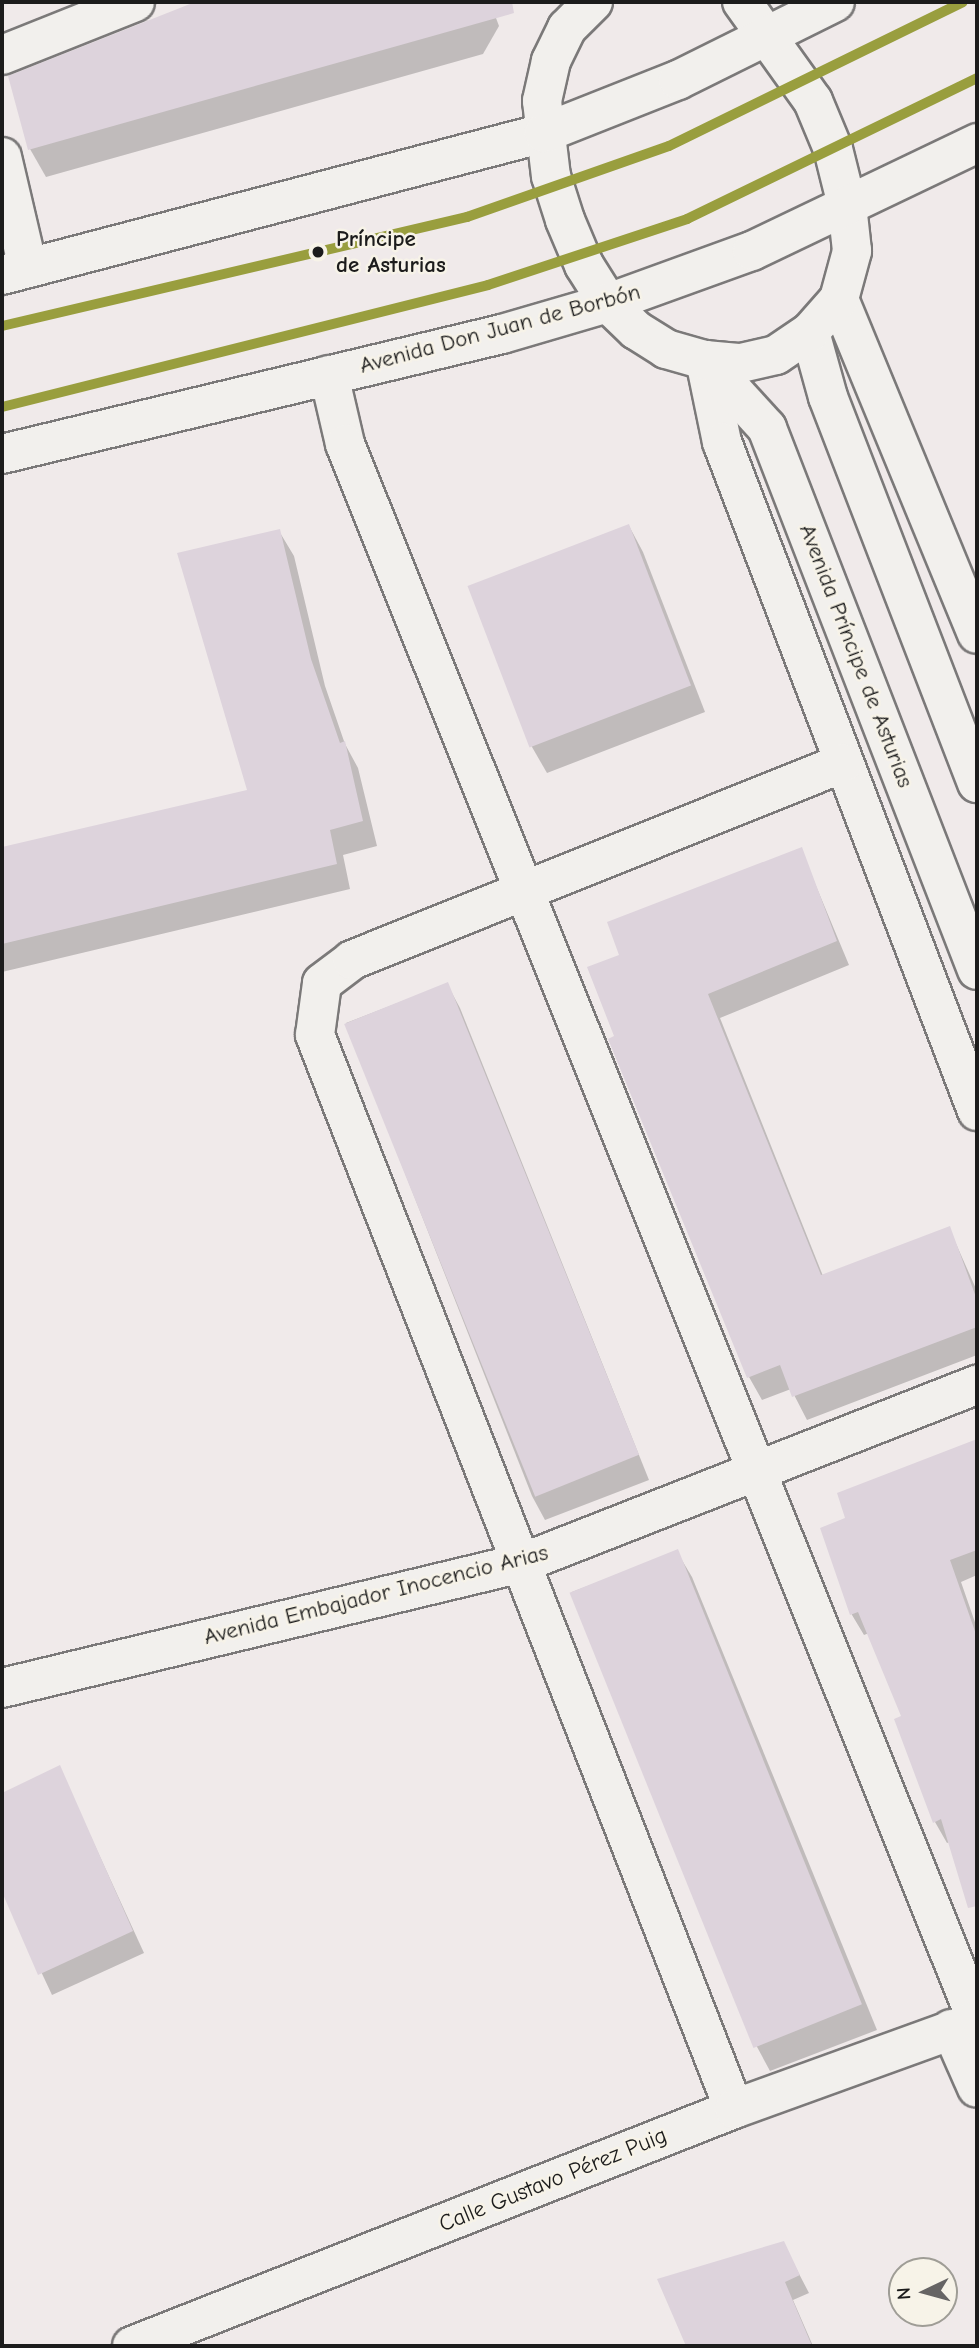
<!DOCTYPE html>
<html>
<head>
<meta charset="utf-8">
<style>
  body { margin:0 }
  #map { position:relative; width:979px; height:2348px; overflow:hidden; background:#f0eaea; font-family:"Comic Neue",sans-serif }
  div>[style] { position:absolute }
  .shadow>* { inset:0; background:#0003 }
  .building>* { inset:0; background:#ddd3dc; transform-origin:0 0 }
  .roads { filter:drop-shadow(2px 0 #7b7979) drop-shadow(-2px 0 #7b7979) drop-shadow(0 2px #7b7979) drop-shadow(0 -2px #7b7979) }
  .street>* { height:38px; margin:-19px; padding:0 19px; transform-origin:19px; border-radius:19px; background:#f2f0ed }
  .secondary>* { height:38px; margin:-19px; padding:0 19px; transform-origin:19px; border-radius:19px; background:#f2f0ed }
  .primary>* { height:38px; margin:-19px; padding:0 19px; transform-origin:19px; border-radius:19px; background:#f2f0ed }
  .tram-1>* { height:10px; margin:-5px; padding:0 5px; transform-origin:5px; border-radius:5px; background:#999e3e }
  .dots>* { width:19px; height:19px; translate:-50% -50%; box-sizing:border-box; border:4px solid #f7f3e8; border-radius:50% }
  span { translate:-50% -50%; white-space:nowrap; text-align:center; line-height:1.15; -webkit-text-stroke:5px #f7f3e8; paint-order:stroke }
  .stop-label { font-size:23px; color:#1c1c1c; font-weight:700 }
  .left { translate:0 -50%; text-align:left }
  .street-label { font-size:23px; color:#1c1c1c }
  .frame { position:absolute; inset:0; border:4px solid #1c1c1c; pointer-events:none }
  .north { position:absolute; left:888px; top:2257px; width:70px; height:70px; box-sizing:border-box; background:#f7f3e8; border:2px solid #9f9d96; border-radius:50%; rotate:265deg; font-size:19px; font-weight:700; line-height:28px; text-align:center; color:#1c1c1c }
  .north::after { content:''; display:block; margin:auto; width:24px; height:32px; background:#666464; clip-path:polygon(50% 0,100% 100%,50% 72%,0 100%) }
</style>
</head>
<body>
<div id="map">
  <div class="shadow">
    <i style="clip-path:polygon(203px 2px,490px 2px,499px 26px,483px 54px,46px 177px,30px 149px,10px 77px)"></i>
    <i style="clip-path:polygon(629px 526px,643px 552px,705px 712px,547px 773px,532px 747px,471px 588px)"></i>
    <i style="clip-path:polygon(279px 531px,294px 556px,325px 686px,345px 744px,358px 768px,377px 846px,343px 855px,350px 889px,2px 972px,2px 848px,249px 792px)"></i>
    <i style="clip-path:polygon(801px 850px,849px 965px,720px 1018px,823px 1276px,949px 1228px,977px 1291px,977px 1355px,807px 1420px,791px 1389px,762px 1400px,749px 1377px,616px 1037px,621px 956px)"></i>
    <i style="clip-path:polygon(447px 984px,460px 1008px,649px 1480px,545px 1520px,532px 1496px,346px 1023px)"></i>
    <i style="clip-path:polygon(977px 1441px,977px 1575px,961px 1582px,977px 1628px,977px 1907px,952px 1841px,947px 1843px,935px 1822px,896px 1720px,904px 1717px,869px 1633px,864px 1635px,852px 1615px,823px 1529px,847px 1519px,839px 1494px)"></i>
    <i style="clip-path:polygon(677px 1552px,692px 1577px,877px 2030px,770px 2071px,756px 2045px,572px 1592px)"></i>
    <i style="clip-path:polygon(59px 1767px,144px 1953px,52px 1995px,2px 1888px,2px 1795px)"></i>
    <i style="clip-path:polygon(783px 2243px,809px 2293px,793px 2300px,813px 2346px,688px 2346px,659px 2280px)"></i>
  </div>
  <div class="building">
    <i style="clip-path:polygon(195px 2px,512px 2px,514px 13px,28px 150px,8px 76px)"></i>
    <i style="left:629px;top:524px;width:173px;height:173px;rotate:69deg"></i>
    <i style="clip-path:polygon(280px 529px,311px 659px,340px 743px,345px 741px,363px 821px,330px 830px,337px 864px,2px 944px,2px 847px,247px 790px,177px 553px)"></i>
    <i style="clip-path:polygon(802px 847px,837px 941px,708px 994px,821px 1275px,950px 1226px,977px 1300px,977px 1327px,792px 1397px,780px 1365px,747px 1378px,608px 1039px,614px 1036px,587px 967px,619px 955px,607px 922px)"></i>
    <i style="left:448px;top:982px;width:510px;height:112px;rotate:68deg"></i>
    <i style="clip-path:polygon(977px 1439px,977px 1550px,950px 1560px,977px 1637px,977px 1906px,968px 1908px,941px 1819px,933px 1823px,894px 1719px,901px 1716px,858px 1612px,850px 1615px,820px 1528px,845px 1518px,837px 1493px)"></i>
    <i style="left:678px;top:1549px;width:491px;height:117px;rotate:68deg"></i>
    <i style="clip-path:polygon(60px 1765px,133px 1931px,38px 1975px,2px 1892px,2px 1793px)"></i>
    <i style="clip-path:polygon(784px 2241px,800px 2275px,785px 2282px,812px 2346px,686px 2346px,657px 2279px)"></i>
  </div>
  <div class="roads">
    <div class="street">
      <i style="left:2px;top:55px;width:143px;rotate:-21.7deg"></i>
      <i style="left:2px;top:157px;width:114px;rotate:76.8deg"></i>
      <i style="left:839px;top:299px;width:362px;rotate:67.6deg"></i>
      <i style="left:705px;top:360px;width:84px;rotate:78.3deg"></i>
      <i style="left:722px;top:442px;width:716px;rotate:69.13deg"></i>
      <i style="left:329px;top:375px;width:71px;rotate:76.9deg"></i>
      <i style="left:345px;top:444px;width:1699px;rotate:68.16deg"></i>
      <i style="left:2px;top:1688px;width:535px;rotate:-13.52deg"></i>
      <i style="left:522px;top:1563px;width:489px;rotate:-21.4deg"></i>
      <i style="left:951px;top:2029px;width:64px;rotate:66.2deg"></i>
      <i style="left:734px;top:2109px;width:1153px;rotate:-111.31deg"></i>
      <i style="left:315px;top:1035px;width:52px;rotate:-82.3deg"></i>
      <i style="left:322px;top:983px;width:38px;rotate:-37deg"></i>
      <i style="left:352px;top:960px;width:529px;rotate:-21.86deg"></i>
      <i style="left:132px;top:2346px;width:647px;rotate:-21.49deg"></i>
      <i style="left:734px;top:2109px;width:258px;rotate:-19.9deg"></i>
    </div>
    <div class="secondary">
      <i style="left:810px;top:332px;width:67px;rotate:74.5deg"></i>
      <i style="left:828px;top:397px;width:414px;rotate:68.9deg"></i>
      <i style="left:705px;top:360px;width:92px;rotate:47.6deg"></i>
      <i style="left:767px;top:428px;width:581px;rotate:68.82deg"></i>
    </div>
    <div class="primary">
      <i style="left:593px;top:2px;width:37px;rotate:135deg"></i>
      <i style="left:567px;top:28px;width:37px;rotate:116deg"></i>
      <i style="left:551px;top:61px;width:41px;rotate:102.7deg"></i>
      <i style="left:542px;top:101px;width:76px;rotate:83.2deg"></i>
      <i style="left:551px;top:176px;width:46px;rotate:72.3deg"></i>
      <i style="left:565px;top:220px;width:49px;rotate:67.1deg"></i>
      <i style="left:584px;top:265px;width:45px;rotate:57.7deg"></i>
      <i style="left:608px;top:303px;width:39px;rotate:44deg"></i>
      <i style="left:636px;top:330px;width:36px;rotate:32deg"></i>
      <i style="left:666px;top:349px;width:41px;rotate:15.8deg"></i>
      <i style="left:705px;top:360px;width:36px;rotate:5deg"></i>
      <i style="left:741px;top:363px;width:36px;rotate:-13deg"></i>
      <i style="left:776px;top:355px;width:41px;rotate:-34.1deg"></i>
      <i style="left:810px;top:332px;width:44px;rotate:-48.7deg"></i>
      <i style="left:839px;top:299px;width:50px;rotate:-74.8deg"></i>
      <i style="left:852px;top:251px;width:46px;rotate:-96.2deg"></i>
      <i style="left:847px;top:205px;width:58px;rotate:-104deg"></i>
      <i style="left:833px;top:149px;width:52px;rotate:-112.6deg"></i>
      <i style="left:813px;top:101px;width:122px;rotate:-125.6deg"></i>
      <i style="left:2px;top:275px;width:560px;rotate:-14.68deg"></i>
      <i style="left:544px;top:133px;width:144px;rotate:-21.6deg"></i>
      <i style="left:678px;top:80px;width:175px;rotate:-26.4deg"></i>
      <i style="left:2px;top:454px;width:514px;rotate:-13.5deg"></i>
      <i style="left:502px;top:334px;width:110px;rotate:-16.3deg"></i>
      <i style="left:608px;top:303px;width:153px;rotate:-19.9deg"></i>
      <i style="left:752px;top:251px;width:250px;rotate:-25.6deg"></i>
    </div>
  </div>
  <div class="tram-1">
    <i style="left:2px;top:326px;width:478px;rotate:-13.2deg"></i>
    <i style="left:467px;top:217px;width:214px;rotate:-19.4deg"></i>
    <i style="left:669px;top:146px;width:327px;rotate:-26.1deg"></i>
    <i style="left:2px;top:407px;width:501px;rotate:-14.09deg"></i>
    <i style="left:488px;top:285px;width:210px;rotate:-18.3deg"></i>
    <i style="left:687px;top:219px;width:322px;rotate:-25.9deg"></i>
  </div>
  <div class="dots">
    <i style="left:318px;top:252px;background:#1c1c1c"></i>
  </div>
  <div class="stop-label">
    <span class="left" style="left:336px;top:252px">Príncipe<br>de Asturias</span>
  </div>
  <div class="street-label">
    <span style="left:500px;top:329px;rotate:-15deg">Avenida Don Juan de Borbón</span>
    <span style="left:856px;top:656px;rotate:69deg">Avenida Príncipe de Asturias</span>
    <span style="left:376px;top:1595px;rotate:-14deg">Avenida Embajador Inocencio Arias</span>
    <span style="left:553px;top:2180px;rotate:-22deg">Calle Gustavo Pérez Puig</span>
  </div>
  <div class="frame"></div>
  <div class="north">N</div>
</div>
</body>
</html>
